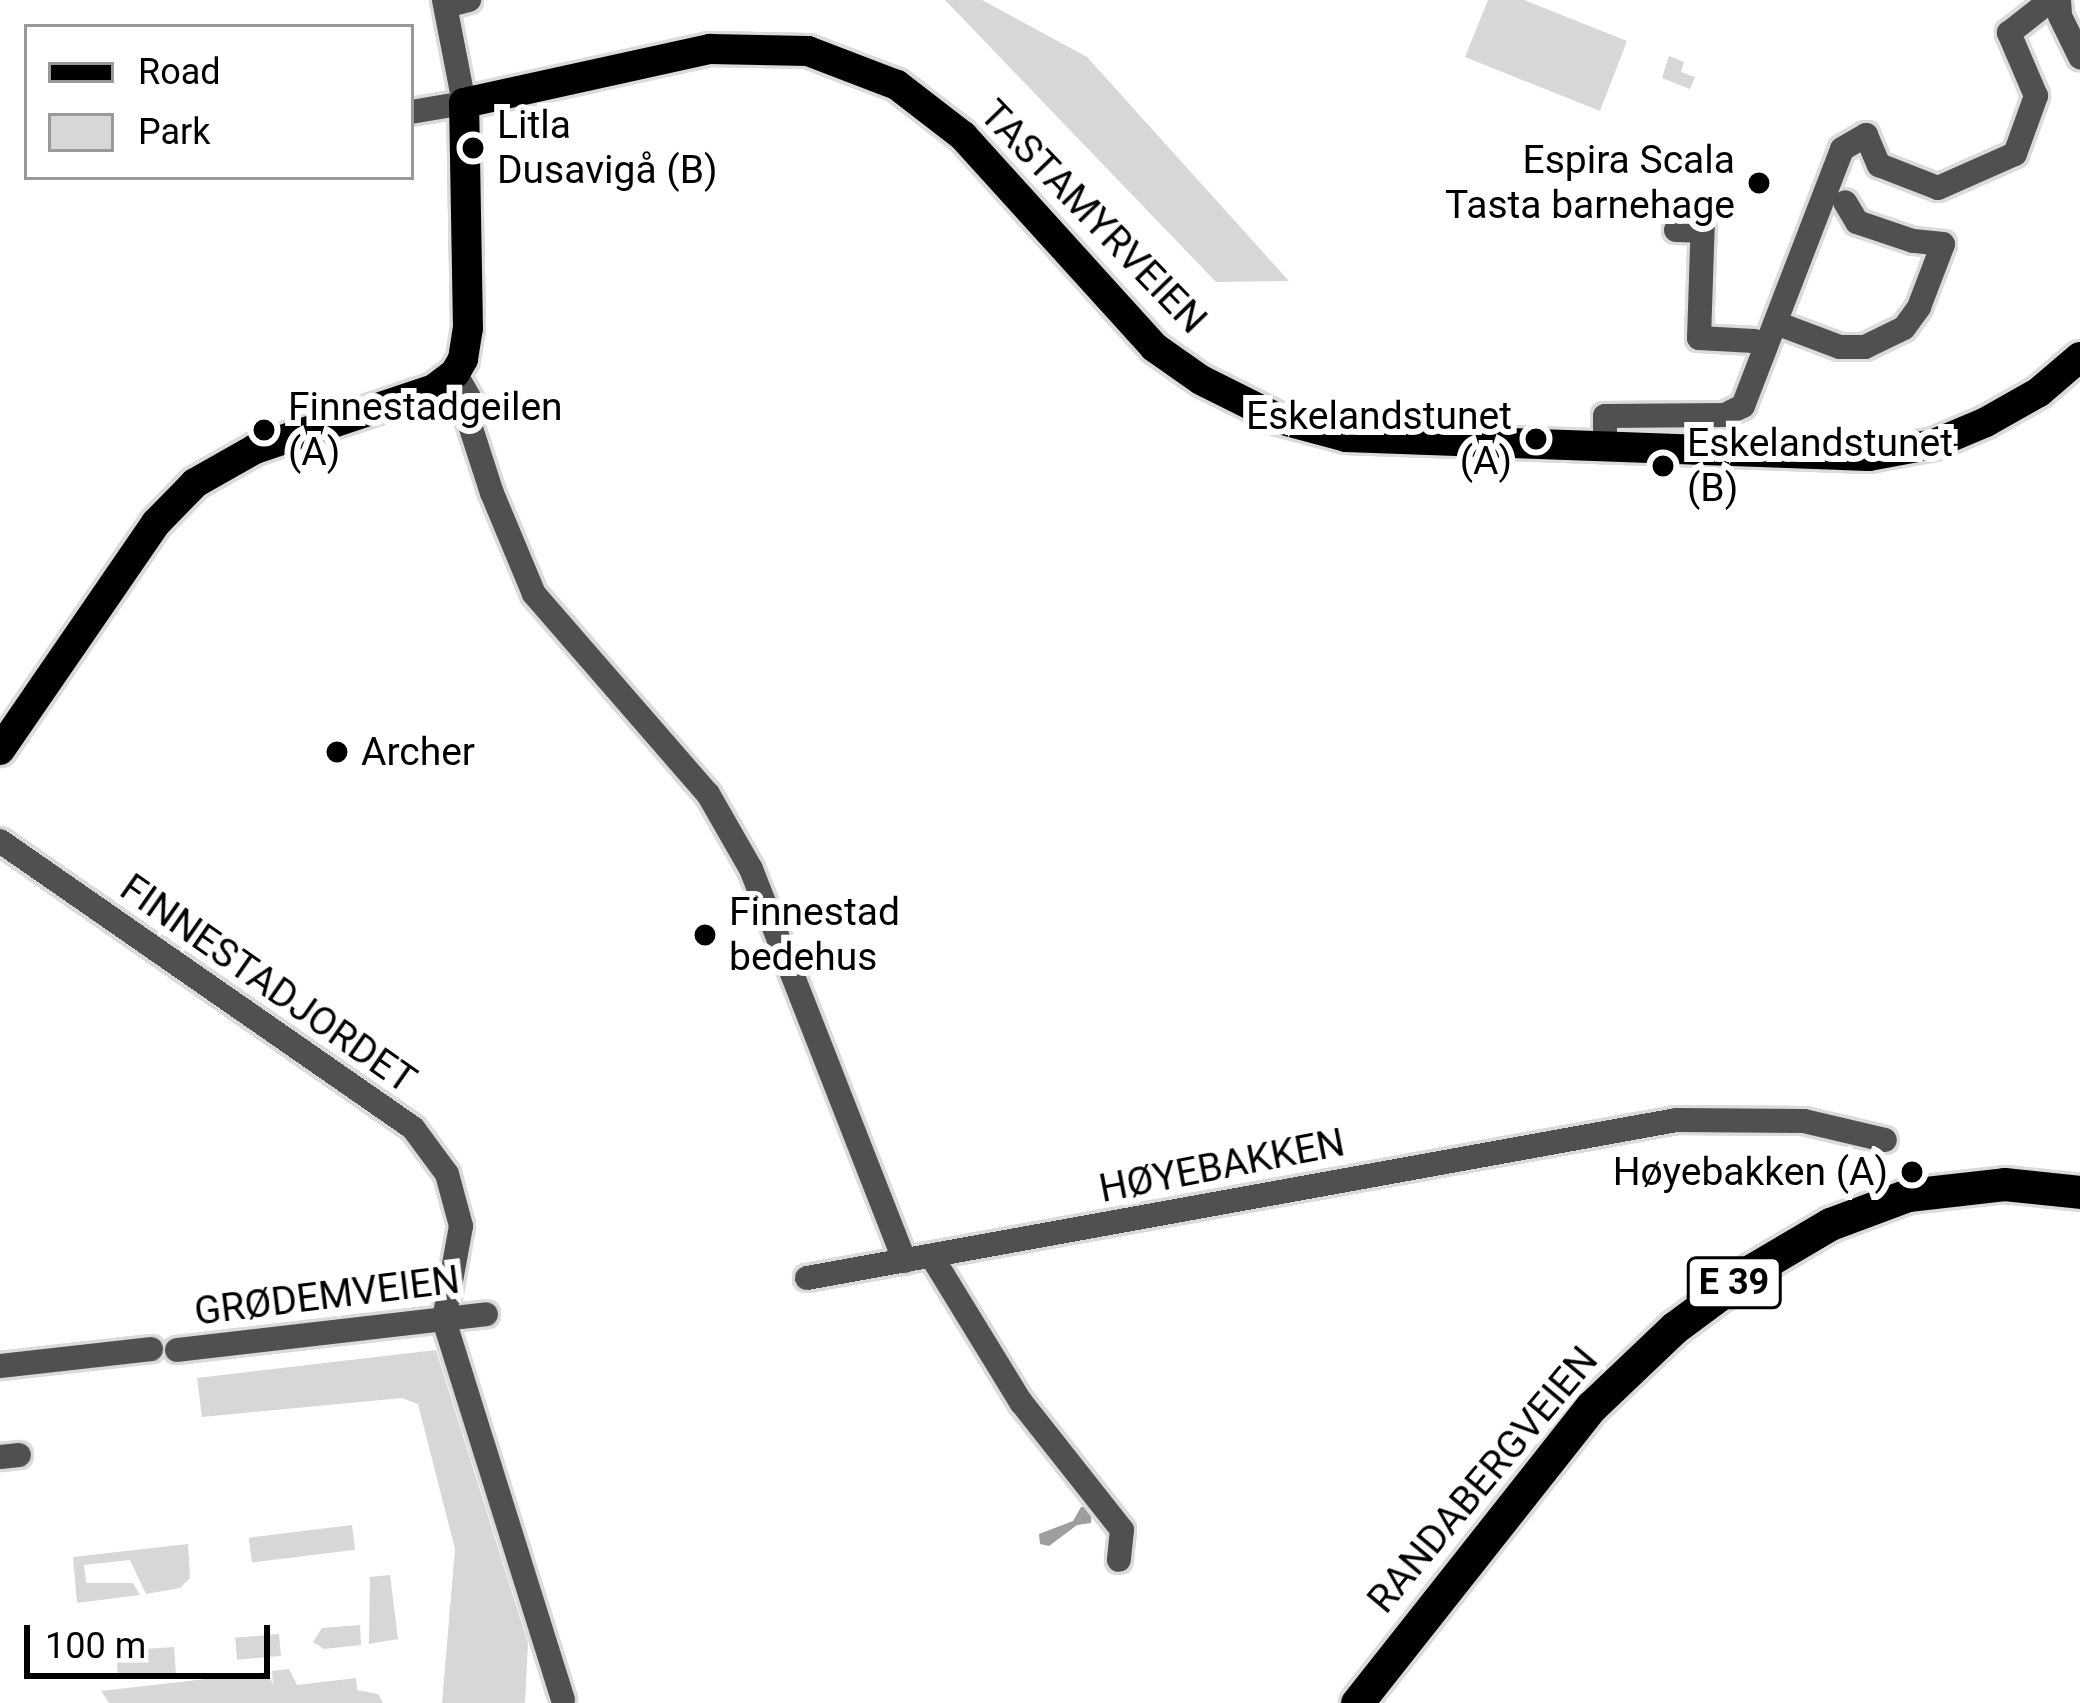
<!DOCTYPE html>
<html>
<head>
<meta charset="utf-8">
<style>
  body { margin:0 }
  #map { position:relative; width:2080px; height:1703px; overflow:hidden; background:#fff; font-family:Roboto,sans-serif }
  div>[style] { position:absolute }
  .green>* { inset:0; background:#d7d7d7; transform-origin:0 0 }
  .water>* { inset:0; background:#9e9e9e }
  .roads { filter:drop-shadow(3px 0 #dbdbdb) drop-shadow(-3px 0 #dbdbdb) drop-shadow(0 3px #dbdbdb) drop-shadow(0 -3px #dbdbdb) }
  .minor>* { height:24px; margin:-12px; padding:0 12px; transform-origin:12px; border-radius:12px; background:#505050 }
  .major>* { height:30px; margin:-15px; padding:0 15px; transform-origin:15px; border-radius:15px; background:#000 }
  .highway>* { height:33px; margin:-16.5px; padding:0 16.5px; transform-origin:16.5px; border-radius:16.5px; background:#000 }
  .dots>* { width:33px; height:33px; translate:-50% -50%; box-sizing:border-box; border:6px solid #fff; border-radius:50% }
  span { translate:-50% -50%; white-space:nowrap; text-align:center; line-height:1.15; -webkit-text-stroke:12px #fff; paint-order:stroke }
  .shield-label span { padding:3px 9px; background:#fff; border:3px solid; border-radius:9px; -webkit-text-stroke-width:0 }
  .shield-label { font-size:36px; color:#000; font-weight:700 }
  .poi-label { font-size:39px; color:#000 }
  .left { translate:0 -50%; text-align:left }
  .right { translate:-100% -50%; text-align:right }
  .street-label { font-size:39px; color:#000 }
  .legend { position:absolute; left:24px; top:24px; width:390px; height:156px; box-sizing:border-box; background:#fff; border:3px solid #999; margin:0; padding:15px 21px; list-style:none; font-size:36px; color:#000 }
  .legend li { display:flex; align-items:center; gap:24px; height:60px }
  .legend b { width:60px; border:3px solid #999 }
  .scale { position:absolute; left:24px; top:1625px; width:246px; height:54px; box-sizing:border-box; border:6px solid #000; border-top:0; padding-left:15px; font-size:36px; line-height:42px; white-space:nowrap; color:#000; -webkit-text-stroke:9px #fff; paint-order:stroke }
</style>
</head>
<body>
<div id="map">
  <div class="green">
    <i style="clip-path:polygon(945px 0,982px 0,1087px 57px,1289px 281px,1216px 282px)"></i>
    <i style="clip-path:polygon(1488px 0,1524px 0,1627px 41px,1600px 111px,1465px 57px)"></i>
    <i style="clip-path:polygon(1669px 56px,1684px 62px,1681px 72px,1695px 77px,1690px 89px,1662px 78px)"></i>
    <i style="clip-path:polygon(436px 1350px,528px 1643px,525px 1703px,442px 1703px,455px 1549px,418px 1404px,402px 1398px,202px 1417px,197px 1378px)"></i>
    <i style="left:352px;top:1525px;width:25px;height:104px;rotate:83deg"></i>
    <i style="clip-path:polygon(188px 1544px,190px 1578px,180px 1588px,146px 1594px,130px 1560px,84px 1565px,86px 1583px,133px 1583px,140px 1595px,77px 1603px,73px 1557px)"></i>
    <i style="clip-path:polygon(390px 1575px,398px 1639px,369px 1644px,370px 1577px)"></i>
    <i style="clip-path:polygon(360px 1625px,361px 1645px,324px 1649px,313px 1642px,322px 1628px)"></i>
    <i style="left:279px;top:1634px;width:22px;height:44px;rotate:85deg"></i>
    <i style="left:174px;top:1647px;width:27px;height:58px;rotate:86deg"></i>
    <i style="clip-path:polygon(289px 1669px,297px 1685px,356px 1678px,357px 1690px,378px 1694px,383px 1703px,109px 1703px,101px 1691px,268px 1672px,273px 1685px,272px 1671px)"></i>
  </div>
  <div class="water">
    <i style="clip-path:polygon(1081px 1507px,1092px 1507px,1091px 1523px,1077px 1525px,1049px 1546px,1040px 1544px,1039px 1534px,1073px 1521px)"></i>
  </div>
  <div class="roads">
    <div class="minor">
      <i style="left:2059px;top:0;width:16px;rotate:86deg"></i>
      <i style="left:2060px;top:16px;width:46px;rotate:64deg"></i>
      <i style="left:446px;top:6px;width:24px;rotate:-15deg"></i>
      <i style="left:411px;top:112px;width:54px;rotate:-9.6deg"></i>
      <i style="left:464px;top:103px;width:105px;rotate:-101deg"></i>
      <i style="left:1703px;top:218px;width:120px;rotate:91.9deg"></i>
      <i style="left:1699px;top:338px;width:55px;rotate:3.1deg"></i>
      <i style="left:1754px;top:341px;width:13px;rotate:27deg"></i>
      <i style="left:1676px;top:230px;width:25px;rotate:2deg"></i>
      <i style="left:1776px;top:323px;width:68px;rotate:20.6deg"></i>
      <i style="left:1840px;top:347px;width:25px"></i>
      <i style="left:1865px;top:347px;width:43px;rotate:-26deg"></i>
      <i style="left:1904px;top:328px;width:26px;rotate:-54deg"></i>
      <i style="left:1919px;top:307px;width:67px;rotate:-69.1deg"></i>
      <i style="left:1943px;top:244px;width:30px;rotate:-174deg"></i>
      <i style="left:1913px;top:241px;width:59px;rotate:-161.3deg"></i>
      <i style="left:1857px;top:222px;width:23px;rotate:-121deg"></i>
      <i style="left:455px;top:373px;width:36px;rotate:60deg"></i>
      <i style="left:473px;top:404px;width:18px;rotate:103deg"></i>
      <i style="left:469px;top:422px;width:75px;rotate:72.1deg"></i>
      <i style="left:492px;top:493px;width:109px;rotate:67.4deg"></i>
      <i style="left:534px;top:594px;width:265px;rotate:49deg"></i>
      <i style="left:708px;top:794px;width:86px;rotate:60.2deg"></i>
      <i style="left:751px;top:869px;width:421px;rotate:68.6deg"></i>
      <i style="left:1605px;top:449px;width:33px;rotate:-90deg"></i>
      <i style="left:1605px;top:416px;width:120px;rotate:-0.5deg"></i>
      <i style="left:1725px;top:415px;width:20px;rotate:-27deg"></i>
      <i style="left:1743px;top:406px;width:275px;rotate:-68.9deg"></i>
      <i style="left:1842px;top:149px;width:28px;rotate:-30deg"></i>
      <i style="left:1866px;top:135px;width:33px;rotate:67deg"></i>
      <i style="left:1879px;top:165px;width:63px;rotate:21.3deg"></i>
      <i style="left:1938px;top:188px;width:84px;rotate:-23.8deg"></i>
      <i style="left:2015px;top:154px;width:62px;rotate:-70.1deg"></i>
      <i style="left:2036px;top:96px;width:69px;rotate:-113.2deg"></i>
      <i style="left:2009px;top:33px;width:53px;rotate:-38.2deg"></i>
      <i style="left:0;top:841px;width:503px;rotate:34.8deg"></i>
      <i style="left:413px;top:1128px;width:57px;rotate:53.5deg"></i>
      <i style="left:447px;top:1174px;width:54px;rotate:74.9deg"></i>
      <i style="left:461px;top:1226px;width:96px;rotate:100.3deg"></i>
      <i style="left:444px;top:1320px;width:398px;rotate:72.6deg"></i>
      <i style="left:932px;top:1257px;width:170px;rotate:58.5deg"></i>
      <i style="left:1021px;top:1402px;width:163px;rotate:51.7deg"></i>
      <i style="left:1122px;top:1530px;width:30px;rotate:96deg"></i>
      <i style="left:807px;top:1278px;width:883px;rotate:-10.3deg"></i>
      <i style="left:1676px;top:1120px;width:128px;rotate:0.4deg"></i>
      <i style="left:1804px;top:1121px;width:83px;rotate:13.2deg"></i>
      <i style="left:177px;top:1350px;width:311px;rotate:-6.6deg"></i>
      <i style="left:0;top:1366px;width:152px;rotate:-6.4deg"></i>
      <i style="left:0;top:1457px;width:19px;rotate:-6deg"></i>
    </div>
    <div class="major">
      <i style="left:0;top:750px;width:275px;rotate:-55.5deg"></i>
      <i style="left:156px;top:523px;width:56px;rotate:-45.7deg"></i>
      <i style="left:195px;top:483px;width:69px;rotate:-29.5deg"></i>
      <i style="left:255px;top:449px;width:189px;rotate:-18.5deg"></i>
      <i style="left:434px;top:389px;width:26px;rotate:-37deg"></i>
      <i style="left:455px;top:373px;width:16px;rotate:-60deg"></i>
      <i style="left:463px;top:359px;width:30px;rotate:-81deg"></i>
      <i style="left:468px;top:329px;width:226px;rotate:-91deg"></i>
      <i style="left:464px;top:103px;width:252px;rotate:-12.4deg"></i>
      <i style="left:710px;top:49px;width:98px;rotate:1.2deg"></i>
      <i style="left:808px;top:51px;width:95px;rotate:20.9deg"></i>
      <i style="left:897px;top:85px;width:83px;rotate:37.7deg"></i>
      <i style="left:963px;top:136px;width:285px;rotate:47.8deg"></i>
      <i style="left:1154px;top:347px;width:57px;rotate:35.1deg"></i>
      <i style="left:1201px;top:380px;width:87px;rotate:26.6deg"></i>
      <i style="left:1279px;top:419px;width:69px;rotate:15deg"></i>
      <i style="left:1346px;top:437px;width:523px;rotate:2.08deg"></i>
      <i style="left:1869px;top:456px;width:66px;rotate:-10.5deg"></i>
      <i style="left:1934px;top:444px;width:56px;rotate:-22.9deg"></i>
      <i style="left:1986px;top:422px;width:61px;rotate:-29.5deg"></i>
      <i style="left:2039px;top:392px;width:54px;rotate:-40.5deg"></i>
    </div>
    <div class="highway">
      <i style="left:1357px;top:1703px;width:377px;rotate:-51.7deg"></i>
      <i style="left:1591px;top:1407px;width:115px;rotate:-43.6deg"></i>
      <i style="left:1674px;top:1328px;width:97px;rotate:-36.6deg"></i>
      <i style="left:1752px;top:1270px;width:91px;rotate:-30.5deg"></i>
      <i style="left:1830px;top:1224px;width:83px;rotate:-20.4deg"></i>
      <i style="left:1908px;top:1195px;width:97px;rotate:-6.5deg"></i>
      <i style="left:2004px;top:1184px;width:76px;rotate:6deg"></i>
    </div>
  </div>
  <div class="dots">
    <i style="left:473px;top:148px;background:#000"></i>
    <i style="left:1759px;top:183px;background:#000"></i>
    <i style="left:264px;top:430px;background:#000"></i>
    <i style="left:1536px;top:439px;background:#000"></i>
    <i style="left:1663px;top:466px;background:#000"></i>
    <i style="left:337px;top:752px;background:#000"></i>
    <i style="left:705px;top:935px;background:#000"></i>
    <i style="left:1912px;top:1172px;background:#000"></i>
  </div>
  <div class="shield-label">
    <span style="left:1734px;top:1283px">E 39</span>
  </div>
  <div class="poi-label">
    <span class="left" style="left:497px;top:148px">Litla<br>Dusavigå (B)</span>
    <span class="right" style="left:1735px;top:183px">Espira Scala<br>Tasta barnehage</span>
    <span class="left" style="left:288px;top:430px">Finnestadgeilen<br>(A)</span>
    <span class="right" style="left:1512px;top:439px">Eskelandstunet<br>(A)</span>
    <span class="left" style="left:1687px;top:466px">Eskelandstunet<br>(B)</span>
    <span class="left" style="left:361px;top:752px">Archer</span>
    <span class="left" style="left:729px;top:935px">Finnestad<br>bedehus</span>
    <span class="right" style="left:1888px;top:1172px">Høyebakken (A)</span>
  </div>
  <div class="street-label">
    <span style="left:1093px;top:217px;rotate:46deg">TASTAMYRVEIEN</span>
    <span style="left:268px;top:984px;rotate:35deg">FINNESTADJORDET</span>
    <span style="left:1222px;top:1166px;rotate:-11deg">HØYEBAKKEN</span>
    <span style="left:327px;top:1296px;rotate:-7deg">GRØDEMVEIEN</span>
    <span style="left:1483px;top:1480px;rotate:-50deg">RANDABERGVEIEN</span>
  </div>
  <ul class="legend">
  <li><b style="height:15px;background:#000"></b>Road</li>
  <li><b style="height:33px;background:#d7d7d7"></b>Park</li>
  </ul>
  <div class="scale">100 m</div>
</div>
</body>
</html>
